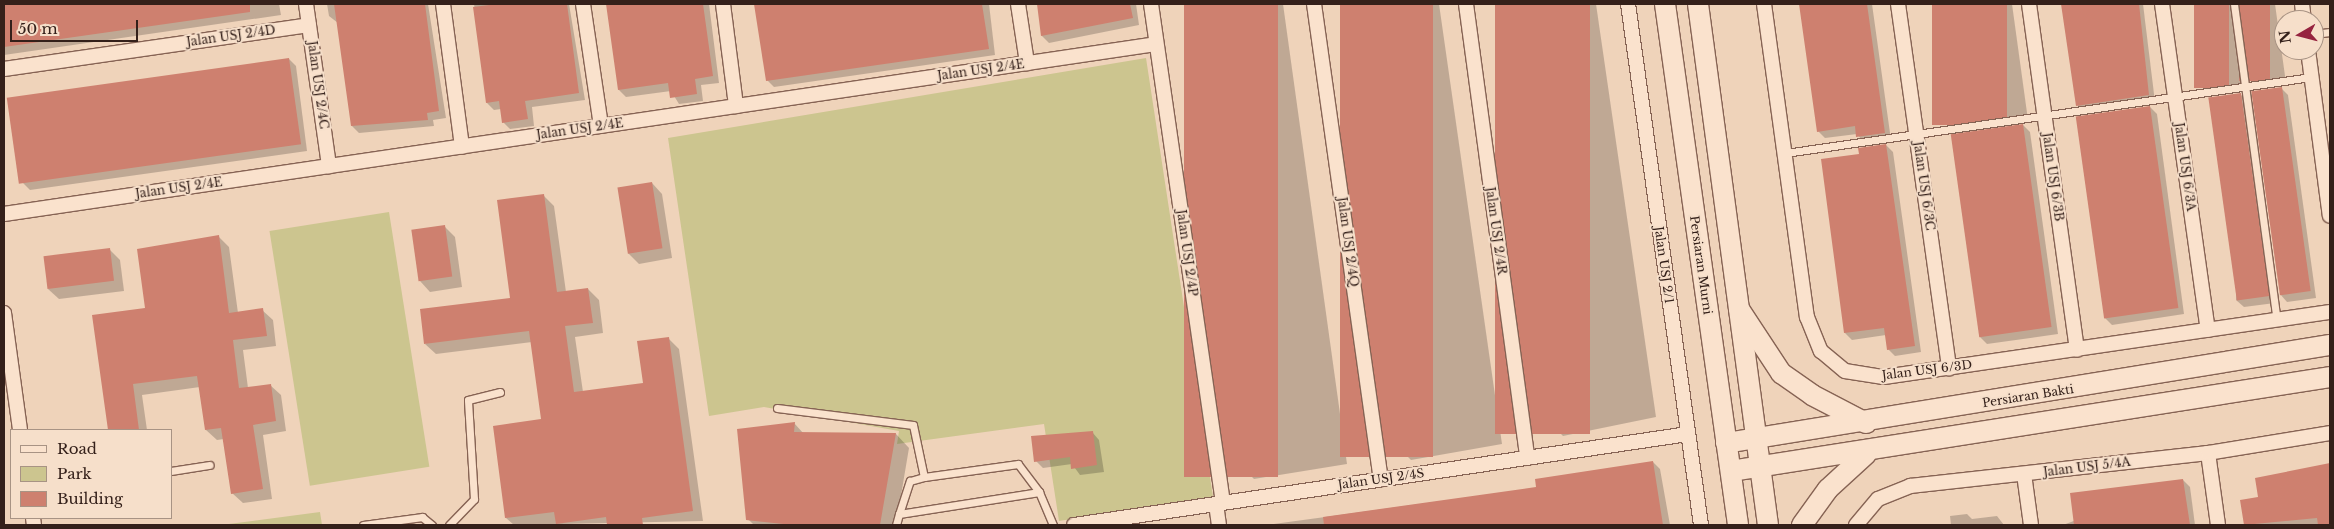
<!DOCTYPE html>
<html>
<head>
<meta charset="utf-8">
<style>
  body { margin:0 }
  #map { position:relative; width:2334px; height:529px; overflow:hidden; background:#efd3ba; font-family:"Libre Baskerville",serif }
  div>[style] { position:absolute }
  .green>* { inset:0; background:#ccc58f; transform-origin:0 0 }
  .shadow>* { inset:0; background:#0003 }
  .building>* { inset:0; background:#ce806f; transform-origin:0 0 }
  .roads { filter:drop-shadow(1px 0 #866354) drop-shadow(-1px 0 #866354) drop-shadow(0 1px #866354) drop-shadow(0 -1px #866354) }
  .lane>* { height:7px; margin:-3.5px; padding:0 3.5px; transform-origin:3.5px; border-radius:3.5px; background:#fae2cd }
  .street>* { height:14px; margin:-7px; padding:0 7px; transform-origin:7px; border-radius:7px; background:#fae2cd }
  .secondary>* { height:20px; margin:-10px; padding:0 10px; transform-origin:10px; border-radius:10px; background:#fae2cd }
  span { translate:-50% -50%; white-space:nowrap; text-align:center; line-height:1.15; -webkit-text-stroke:4px #f6dfca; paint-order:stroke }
  .street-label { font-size:12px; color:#34201a }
  .frame { position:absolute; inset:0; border:5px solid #34201a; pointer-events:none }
  .legend { position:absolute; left:10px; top:429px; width:162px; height:90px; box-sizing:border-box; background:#f6dfca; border:1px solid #a89384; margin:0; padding:6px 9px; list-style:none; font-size:15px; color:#34201a }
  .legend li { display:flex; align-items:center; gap:10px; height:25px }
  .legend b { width:25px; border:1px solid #a89384 }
  .north { position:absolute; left:2274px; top:10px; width:50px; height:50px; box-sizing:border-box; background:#f6dfca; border:1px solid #a89384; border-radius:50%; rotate:262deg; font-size:14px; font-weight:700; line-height:20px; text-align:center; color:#34201a }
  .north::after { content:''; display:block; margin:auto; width:18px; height:22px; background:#96233f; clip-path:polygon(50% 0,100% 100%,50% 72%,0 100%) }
  .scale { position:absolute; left:10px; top:20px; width:128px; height:22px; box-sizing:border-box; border:2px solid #34201a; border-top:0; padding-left:6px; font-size:15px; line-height:18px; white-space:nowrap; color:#34201a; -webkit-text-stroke:4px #f6dfca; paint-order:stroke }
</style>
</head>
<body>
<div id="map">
  <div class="green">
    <i style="clip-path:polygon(1146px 58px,1213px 497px,1059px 521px,1044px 424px,897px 444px,899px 431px,764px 407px,709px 416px,668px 138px)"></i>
    <i style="left:389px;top:212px;width:258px;height:121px;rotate:81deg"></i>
    <i style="clip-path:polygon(320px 512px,322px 525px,221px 525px)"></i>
  </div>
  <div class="shadow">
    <i style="clip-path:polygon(4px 4px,279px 4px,281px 15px,4px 55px)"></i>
    <i style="clip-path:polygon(327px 4px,428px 4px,446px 118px,433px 120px,434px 126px,359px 133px,352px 126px,338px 23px,329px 16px)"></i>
    <i style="clip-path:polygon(474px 4px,569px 4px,585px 100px,532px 107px,534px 126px,510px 129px,503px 122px,501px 109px,494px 110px,487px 103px)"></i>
    <i style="clip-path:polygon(609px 4px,709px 4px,719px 83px,701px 85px,703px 101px,679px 104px,671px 91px,626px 97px,619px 90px)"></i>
    <i style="clip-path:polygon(755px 4px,989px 4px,995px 55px,774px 87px,767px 80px)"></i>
    <i style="clip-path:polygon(1038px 4px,1136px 4px,1139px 25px,1049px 43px,1042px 36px)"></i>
    <i style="clip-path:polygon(1186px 4px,1283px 4px,1347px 464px,1254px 479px,1247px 472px)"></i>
    <i style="clip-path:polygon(1341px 4px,1439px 4px,1502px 444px,1411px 460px,1404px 453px)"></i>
    <i style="clip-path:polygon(1496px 4px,1596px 4px,1656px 417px,1563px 436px,1556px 429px)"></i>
    <i style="clip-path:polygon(1800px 4px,1872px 4px,1891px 140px,1865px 144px,1857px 134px,1825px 138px,1818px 131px)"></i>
    <i style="clip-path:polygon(1934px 4px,2012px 4px,2028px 120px,1958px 130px,1950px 123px)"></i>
    <i style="clip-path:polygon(2062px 4px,2143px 4px,2155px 102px,2084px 112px,2077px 105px)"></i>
    <i style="clip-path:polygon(2195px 4px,2275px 4px,2286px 83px,2258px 87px,2251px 80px,2239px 9px,2235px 12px,2246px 89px,2215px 93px,2208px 86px)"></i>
    <i style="clip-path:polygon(289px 59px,296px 66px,307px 151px,30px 190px,23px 183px)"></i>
    <i style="clip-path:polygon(2281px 88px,2288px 95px,2316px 298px,2287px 302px,2280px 294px)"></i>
    <i style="clip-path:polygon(2240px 94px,2247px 101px,2275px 303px,2244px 307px,2236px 300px)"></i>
    <i style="clip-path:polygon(2150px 107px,2157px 114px,2184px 314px,2112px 325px,2105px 318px)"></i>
    <i style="clip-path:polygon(2023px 125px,2030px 132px,2058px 334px,1987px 344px,1980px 337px)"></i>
    <i style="clip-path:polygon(1886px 145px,1893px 152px,1921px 352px,1895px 356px,1888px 349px,1886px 335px,1852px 340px,1845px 333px,1860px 155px)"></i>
    <i style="clip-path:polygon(652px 183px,662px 194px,672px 258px,639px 264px,628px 253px)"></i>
    <i style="clip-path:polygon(544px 196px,554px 206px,566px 292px,588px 289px,599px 300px,603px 333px,575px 337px,583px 392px,644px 384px,668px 338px,679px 349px,703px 521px,514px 525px,506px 518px,543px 420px,532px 342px,436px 354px,425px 344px,511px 299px)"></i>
    <i style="clip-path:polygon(444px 226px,455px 237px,462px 287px,430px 292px,420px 281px)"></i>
    <i style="clip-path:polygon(218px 236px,229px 247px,238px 313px,262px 310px,273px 320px,276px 346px,243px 350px,248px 388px,270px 385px,281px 395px,286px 431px,263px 435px,272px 499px,243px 503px,232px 493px,224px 439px,217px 440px,206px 430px,200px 387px,142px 395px,147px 430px,109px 430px,93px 316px,146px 309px)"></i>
    <i style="clip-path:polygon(109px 249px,120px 260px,124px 291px,59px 299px,48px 289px)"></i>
    <i style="clip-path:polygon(794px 423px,804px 434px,896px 434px,909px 448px,896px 525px,754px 525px,748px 519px)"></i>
    <i style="clip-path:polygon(1092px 432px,1099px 440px,1104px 472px,1080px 475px,1072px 464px,1043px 468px,1036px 461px)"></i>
    <i style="clip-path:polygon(1653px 462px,1660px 469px,1670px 525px,1267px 525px,1537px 488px)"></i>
    <i style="clip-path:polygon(2330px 466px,2330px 525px,2245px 525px,2242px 501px,2260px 498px,2257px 479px)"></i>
    <i style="clip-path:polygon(2183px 480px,2190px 487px,2195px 525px,2063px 525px)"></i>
    <i style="clip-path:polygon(1967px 514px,1972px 519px,1997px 516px,2004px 525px,1951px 525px,1950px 516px)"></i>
  </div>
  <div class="building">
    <i style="clip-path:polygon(250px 4px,250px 12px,4px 47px,4px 5px)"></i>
    <i style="clip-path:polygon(334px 4px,425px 4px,439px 111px,427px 113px,428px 120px,351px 126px)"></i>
    <i style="clip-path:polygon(497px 4px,567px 4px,579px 93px,525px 101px,528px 119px,502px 123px,499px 101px,486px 103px,473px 7px)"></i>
    <i style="clip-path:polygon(606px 4px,703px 4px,713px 76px,695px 79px,697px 94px,670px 98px,668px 83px,618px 90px)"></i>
    <i style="clip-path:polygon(754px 4px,982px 4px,989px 49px,766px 81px)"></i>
    <i style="clip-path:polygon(1037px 4px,1130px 4px,1133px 18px,1041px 36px)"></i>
    <i style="left:1184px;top:4px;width:94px;height:473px"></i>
    <i style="left:1340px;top:4px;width:93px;height:453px"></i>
    <i style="left:1495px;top:4px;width:95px;height:430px"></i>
    <i style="clip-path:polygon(1799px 4px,1867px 4px,1885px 133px,1856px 137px,1855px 126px,1817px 132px)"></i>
    <i style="left:1932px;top:4px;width:75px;height:121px"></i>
    <i style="clip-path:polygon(2061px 4px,2139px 4px,2149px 95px,2076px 106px)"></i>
    <i style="left:2194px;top:4px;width:35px;height:84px"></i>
    <i style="left:2239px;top:4px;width:31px;height:77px"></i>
    <i style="left:289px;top:58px;width:87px;height:285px;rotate:82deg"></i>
    <i style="left:2282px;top:87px;width:206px;height:31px;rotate:82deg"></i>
    <i style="left:2241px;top:93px;width:205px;height:33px;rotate:82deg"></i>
    <i style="left:2150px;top:106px;width:204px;height:75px;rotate:82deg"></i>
    <i style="left:2023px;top:124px;width:205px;height:73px;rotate:82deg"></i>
    <i style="clip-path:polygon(1886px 144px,1915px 346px,1887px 350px,1884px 328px,1844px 333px,1821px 159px,1859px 154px,1858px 148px)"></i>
    <i style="left:652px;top:182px;width:67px;height:35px;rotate:81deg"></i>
    <i style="clip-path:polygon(544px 194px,557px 292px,588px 288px,593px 323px,565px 326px,574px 392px,643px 383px,637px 341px,669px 337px,693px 511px,642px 518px,643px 525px,607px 525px,606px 517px,556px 524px,554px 512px,505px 518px,493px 426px,541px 419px,529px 331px,424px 344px,420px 309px,510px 298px,497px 200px)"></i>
    <i style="left:445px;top:225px;width:52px;height:34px;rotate:82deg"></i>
    <i style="clip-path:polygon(219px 235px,229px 313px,263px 308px,267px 336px,233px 340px,239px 388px,271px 384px,276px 421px,253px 425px,263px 489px,231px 494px,221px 428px,205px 430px,197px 376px,133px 384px,139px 430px,108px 430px,92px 315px,145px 308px,137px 249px)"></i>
    <i style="left:110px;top:248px;width:33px;height:67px;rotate:83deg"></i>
    <i style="clip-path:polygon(795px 422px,794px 432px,896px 433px,880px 525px,793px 525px,746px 520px,737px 429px)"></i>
    <i style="clip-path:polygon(1093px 431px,1097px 465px,1071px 469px,1070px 457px,1034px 462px,1031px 436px)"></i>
    <i style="clip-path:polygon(1653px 461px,1663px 525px,1324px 525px,1323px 517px,1536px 487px,1535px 479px)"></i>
    <i style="clip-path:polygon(2330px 463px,2330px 525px,2318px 525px,2317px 518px,2244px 525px,2240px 500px,2258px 497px,2255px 478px)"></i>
    <i style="clip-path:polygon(2183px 479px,2190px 525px,2074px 525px,2070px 493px)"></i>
  </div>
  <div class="roads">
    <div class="lane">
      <i style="left:2234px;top:4px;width:319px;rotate:82.3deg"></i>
      <i style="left:2314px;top:34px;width:16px;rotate:-7deg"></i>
      <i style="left:1785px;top:153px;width:531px;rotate:-8.22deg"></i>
      <i style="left:777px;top:408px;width:137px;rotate:7.1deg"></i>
      <i style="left:913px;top:425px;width:53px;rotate:78.1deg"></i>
      <i style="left:171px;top:471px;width:39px;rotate:-9deg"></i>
      <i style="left:899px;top:514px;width:35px;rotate:-72deg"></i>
      <i style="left:910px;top:481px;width:15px;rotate:-16deg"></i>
      <i style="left:924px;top:477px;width:95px;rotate:-7.9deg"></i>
      <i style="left:1018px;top:464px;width:35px;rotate:53deg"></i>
      <i style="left:363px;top:525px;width:60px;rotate:-7.7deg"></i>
      <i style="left:422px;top:517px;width:13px;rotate:39deg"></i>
      <i style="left:449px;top:525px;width:36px;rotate:-46deg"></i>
      <i style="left:474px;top:499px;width:99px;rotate:-93.5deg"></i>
      <i style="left:468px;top:400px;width:33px;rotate:-14deg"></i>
      <i style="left:896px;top:525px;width:11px;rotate:-75deg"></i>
      <i style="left:899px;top:514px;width:142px;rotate:-8.9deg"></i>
      <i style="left:1039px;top:492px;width:36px;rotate:67deg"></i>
    </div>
    <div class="street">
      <i style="left:306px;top:4px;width:164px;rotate:81.9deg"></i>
      <i style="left:443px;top:4px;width:144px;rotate:82.4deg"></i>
      <i style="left:583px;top:4px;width:123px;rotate:81.6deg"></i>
      <i style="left:723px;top:4px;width:103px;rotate:82.7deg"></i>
      <i style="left:1018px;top:4px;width:60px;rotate:81.3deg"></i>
      <i style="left:1151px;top:4px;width:504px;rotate:81.79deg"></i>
      <i style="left:1314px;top:4px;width:480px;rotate:82deg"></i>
      <i style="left:1466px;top:4px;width:458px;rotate:82.3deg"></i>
      <i style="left:1628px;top:4px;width:526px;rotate:82.02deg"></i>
      <i style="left:1764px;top:4px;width:316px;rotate:82.2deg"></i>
      <i style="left:1807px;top:317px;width:37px;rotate:68deg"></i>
      <i style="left:1821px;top:351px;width:31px;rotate:40deg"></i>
      <i style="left:1845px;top:371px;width:39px;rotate:9deg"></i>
      <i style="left:1884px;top:377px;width:451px;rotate:-8.3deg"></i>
      <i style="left:1898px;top:4px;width:368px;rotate:82deg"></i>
      <i style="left:2029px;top:4px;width:349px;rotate:82.1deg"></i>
      <i style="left:2162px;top:4px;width:329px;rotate:82deg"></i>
      <i style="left:2302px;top:4px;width:16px;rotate:83deg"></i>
      <i style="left:2308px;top:50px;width:167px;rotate:82.5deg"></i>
      <i style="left:4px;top:69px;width:308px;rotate:-8.2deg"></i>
      <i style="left:4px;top:214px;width:1164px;rotate:-8.39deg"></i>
      <i style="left:4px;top:313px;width:118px;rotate:82.2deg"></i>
      <i style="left:2208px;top:453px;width:73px;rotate:82.1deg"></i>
      <i style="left:2024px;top:474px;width:51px;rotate:82.2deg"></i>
      <i style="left:1216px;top:504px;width:21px;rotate:82deg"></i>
      <i style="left:33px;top:518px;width:7px;rotate:82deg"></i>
      <i style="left:1074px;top:525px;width:621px;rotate:-8.43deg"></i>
      <i style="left:1856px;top:525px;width:34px;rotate:-50deg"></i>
      <i style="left:1878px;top:499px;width:35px;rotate:-22deg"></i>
      <i style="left:1910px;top:486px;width:300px;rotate:-6.3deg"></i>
      <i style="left:2208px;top:453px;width:124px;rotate:-9.3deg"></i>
    </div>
    <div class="secondary">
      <i style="left:1665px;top:4px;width:526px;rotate:82.02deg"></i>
      <i style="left:1698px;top:4px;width:526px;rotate:82.35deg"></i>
      <i style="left:1739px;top:309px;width:77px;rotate:56.7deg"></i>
      <i style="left:1781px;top:373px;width:38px;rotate:35deg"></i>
      <i style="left:1812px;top:395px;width:61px;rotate:27.4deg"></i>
      <i style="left:1726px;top:443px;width:612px;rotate:-9.22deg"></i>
      <i style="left:1731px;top:471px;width:606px;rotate:-8.92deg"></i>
      <i style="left:1802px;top:525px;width:44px;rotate:-54.2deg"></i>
      <i style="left:1828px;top:489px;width:52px;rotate:-42.6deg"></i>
    </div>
  </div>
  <div class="street-label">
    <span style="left:231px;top:36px;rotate:-8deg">Jalan USJ 2/4D</span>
    <span style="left:981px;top:70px;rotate:-8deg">Jalan USJ 2/4E</span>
    <span style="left:318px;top:85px;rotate:82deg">Jalan USJ 2/4C</span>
    <span style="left:580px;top:129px;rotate:-8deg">Jalan USJ 2/4E</span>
    <span style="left:2185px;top:167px;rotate:82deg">Jalan USJ 6/3A</span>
    <span style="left:2053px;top:177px;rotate:82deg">Jalan USJ 6/3B</span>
    <span style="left:1924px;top:186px;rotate:82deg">Jalan USJ 6/3C</span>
    <span style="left:179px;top:188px;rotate:-8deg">Jalan USJ 2/4E</span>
    <span style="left:1496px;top:231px;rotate:82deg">Jalan USJ 2/4R</span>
    <span style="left:1348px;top:242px;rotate:82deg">Jalan USJ 2/4Q</span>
    <span style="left:1187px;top:253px;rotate:82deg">Jalan USJ 2/4P</span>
    <span style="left:1664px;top:265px;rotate:82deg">Jalan USJ 2/1</span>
    <span style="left:1701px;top:265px;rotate:82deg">Persiaran Murni</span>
    <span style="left:1927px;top:370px;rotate:-7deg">Jalan USJ 6/3D</span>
    <span style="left:2028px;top:396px;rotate:-9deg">Persiaran Bakti</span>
    <span style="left:2087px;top:467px;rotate:-7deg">Jalan USJ 5/4A</span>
    <span style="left:1381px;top:479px;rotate:-8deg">Jalan USJ 2/4S</span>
  </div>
  <div class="frame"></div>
  <ul class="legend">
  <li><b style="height:6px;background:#fae2cd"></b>Road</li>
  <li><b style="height:14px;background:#ccc58f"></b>Park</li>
  <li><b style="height:14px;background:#ce806f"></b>Building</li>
  </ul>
  <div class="north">N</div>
  <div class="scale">50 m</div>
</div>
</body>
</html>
